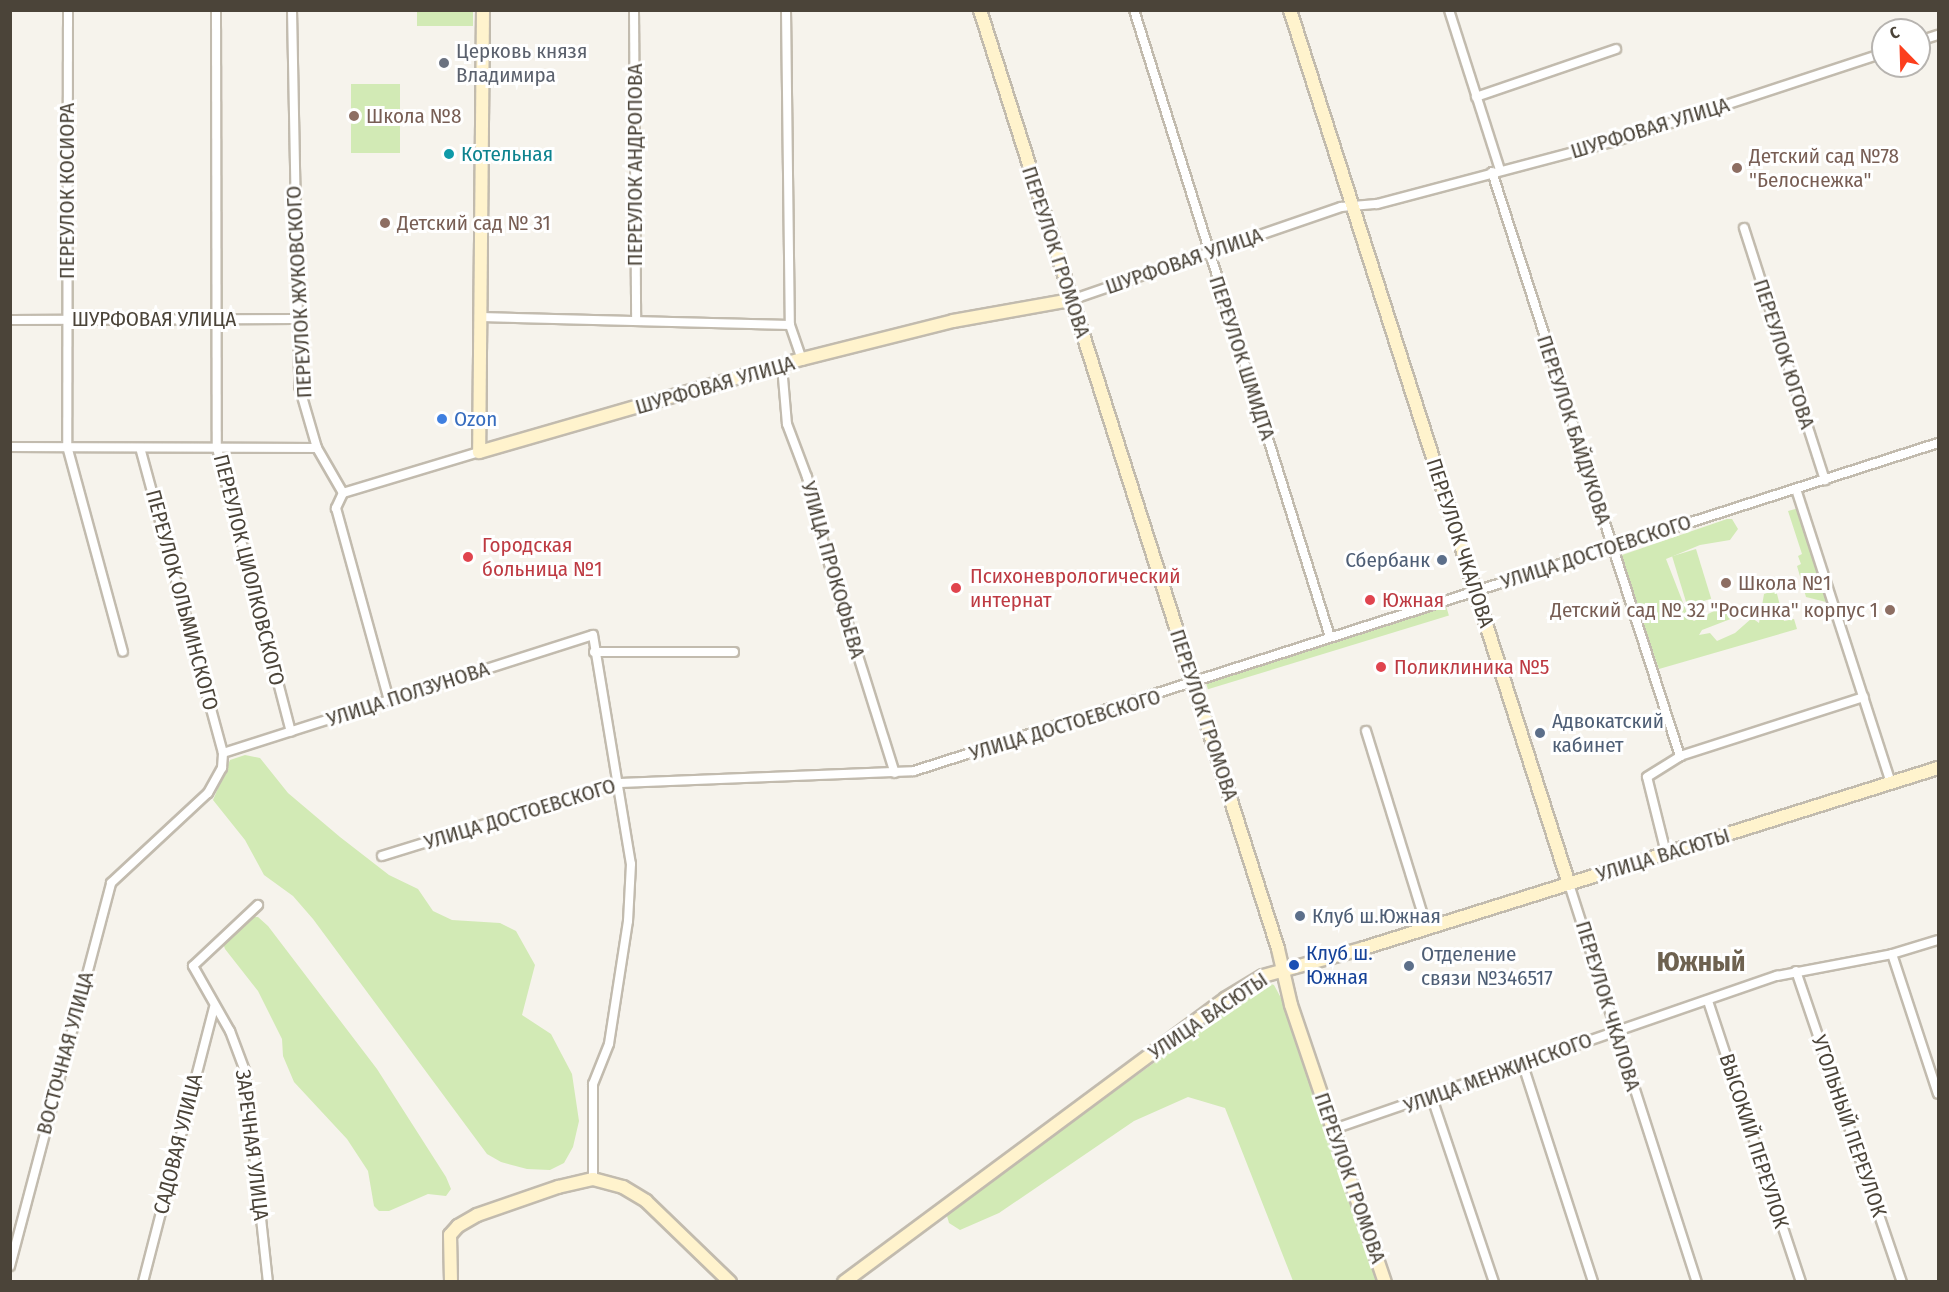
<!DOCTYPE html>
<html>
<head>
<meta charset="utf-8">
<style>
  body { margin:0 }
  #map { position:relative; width:1949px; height:1292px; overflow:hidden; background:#f6f3ec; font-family:"Fira Sans Condensed",sans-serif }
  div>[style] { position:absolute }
  .green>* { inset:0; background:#d2eab5; transform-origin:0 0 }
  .roads { filter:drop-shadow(2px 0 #c2bbae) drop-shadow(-2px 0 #c2bbae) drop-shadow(0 2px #c2bbae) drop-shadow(0 -2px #c2bbae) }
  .street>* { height:8px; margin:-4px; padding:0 4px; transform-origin:4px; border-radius:4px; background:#fff }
  .secondary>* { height:12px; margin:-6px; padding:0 6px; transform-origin:6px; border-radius:6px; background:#fff3cd }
  .dots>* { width:16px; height:16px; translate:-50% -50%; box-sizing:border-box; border:3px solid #fff; border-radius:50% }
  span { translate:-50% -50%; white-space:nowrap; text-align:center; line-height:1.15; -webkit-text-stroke:6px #fff; paint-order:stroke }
  .worship-label { font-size:21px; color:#5b616d }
  .left { translate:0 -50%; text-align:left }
  .education-label { font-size:21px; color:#785e54 }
  .right { translate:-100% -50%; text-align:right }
  .street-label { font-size:21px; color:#4b4439 }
  .culture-label { font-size:21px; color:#0d838f }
  .shop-label { font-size:21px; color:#366cbe }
  .health-label { font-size:21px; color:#be3a42 }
  .service-label { font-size:21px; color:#4e5e75 }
  .transit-label { font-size:21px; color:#164399 }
  .district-label { font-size:27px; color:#6e6250; font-weight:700 }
  .frame { position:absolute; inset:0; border:12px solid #4b4439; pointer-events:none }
  .north { position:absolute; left:1871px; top:18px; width:60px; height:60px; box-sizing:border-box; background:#fff; border:2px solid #b7b4b0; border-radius:50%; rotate:337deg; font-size:16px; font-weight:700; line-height:24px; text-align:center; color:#4b4439 }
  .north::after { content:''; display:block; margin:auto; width:21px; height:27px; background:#fc3f1d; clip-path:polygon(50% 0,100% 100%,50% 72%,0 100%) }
</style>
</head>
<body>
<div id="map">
  <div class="green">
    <i style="left:417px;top:11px;width:56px;height:15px"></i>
    <i style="left:351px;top:84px;width:49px;height:69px"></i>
    <i style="clip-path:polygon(1799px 508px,1830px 603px,1806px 597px,1797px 566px,1801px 564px,1798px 556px,1802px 554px,1788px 511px)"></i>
    <i style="clip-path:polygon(1727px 519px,1732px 519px,1738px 529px,1730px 540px,1700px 545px,1666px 559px,1689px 618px,1694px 621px,1716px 610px,1739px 606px,1741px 615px,1702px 630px,1699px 635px,1710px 633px,1717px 641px,1735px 633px,1752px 618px,1759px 623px,1764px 594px,1776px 590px,1784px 621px,1794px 619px,1797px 629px,1659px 669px,1621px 562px,1622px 555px)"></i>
    <i style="left:1696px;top:549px;width:52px;height:25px;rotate:73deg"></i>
    <i style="left:1446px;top:606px;width:10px;height:252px;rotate:73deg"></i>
    <i style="clip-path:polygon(245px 755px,260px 758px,288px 793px,340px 837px,389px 875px,418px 889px,433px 911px,452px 920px,500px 923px,516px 931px,535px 965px,522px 1015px,551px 1034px,572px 1074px,579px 1121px,573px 1147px,564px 1163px,550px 1170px,527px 1169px,501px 1162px,487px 1154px,313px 919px,293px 896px,264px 875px,245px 840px,213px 800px,230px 760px)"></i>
    <i style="clip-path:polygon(251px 917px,258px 917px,268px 926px,377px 1069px,446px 1177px,451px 1189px,446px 1196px,428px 1194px,389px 1211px,379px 1211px,374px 1206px,368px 1171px,347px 1139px,294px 1082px,283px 1056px,282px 1039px,258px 991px,225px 949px,223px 943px)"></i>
    <i style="clip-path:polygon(1266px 982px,1274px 985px,1281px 998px,1379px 1281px,1293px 1281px,1225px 1108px,1188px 1097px,1134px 1121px,999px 1213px,960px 1230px,949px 1223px,947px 1216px,960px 1203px)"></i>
  </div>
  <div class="roads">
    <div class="street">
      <i style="left:68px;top:10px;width:436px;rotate:90.1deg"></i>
      <i style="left:67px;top:446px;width:213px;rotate:74.8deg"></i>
      <i style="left:216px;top:10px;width:438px;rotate:89.9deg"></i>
      <i style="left:217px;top:448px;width:293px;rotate:75.4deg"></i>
      <i style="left:292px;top:10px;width:376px;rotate:88.9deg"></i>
      <i style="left:299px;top:386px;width:65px;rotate:73.8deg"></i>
      <i style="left:317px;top:448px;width:52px;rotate:60deg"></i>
      <i style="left:343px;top:493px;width:17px;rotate:115deg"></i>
      <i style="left:336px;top:508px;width:199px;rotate:74.6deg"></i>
      <i style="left:634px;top:10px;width:309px;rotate:89.6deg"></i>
      <i style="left:786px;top:10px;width:315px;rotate:89.3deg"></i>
      <i style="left:790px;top:325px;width:36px;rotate:71deg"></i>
      <i style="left:1134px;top:10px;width:657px;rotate:72.64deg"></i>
      <i style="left:1449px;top:10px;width:168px;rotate:72.3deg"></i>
      <i style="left:1919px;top:41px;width:20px;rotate:-18deg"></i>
      <i style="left:1476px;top:97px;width:148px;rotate:-18.9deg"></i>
      <i style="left:1492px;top:172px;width:614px;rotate:72.16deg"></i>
      <i style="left:1744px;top:228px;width:265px;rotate:72.2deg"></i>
      <i style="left:1071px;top:300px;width:286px;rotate:-19deg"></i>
      <i style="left:1341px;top:207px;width:36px;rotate:-5deg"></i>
      <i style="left:1377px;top:204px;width:247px;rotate:-14.8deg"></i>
      <i style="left:1616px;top:141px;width:281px;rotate:-18.2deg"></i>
      <i style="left:481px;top:317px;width:309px;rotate:1.5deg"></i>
      <i style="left:10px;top:320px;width:287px;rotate:-0.2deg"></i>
      <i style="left:782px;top:366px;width:58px;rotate:85.1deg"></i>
      <i style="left:787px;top:424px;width:57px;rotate:69.3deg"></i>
      <i style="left:807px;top:477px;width:89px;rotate:75.7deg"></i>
      <i style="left:829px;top:563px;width:220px;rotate:72.6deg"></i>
      <i style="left:10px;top:447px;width:307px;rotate:0.2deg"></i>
      <i style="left:1796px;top:489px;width:309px;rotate:72.1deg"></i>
      <i style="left:343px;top:493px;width:142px;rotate:-16.8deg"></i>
      <i style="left:594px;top:652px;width:140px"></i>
      <i style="left:1366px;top:731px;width:206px;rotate:72.8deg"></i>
      <i style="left:223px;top:753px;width:388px;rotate:-17.7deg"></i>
      <i style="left:593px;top:635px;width:232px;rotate:80.6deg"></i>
      <i style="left:631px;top:864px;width:57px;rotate:93deg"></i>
      <i style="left:628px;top:921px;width:124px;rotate:98.8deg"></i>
      <i style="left:609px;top:1044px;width:43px;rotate:111.8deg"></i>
      <i style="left:593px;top:1084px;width:95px;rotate:90deg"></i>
      <i style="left:1666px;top:853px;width:78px;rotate:-104deg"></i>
      <i style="left:1647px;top:777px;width:39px;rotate:-32deg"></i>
      <i style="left:1680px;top:756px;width:193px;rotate:-17.8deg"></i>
      <i style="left:382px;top:856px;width:247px;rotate:-17.2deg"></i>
      <i style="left:618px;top:783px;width:296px;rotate:-2.3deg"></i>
      <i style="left:914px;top:771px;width:1075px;rotate:-17.76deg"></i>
      <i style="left:1569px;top:884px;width:418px;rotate:72.2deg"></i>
      <i style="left:258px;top:905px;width:89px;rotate:136.8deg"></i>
      <i style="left:193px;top:966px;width:75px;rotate:60.4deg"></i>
      <i style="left:230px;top:1031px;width:43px;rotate:69.4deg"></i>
      <i style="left:245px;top:1071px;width:212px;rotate:83.8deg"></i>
      <i style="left:1892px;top:954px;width:147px;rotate:71.8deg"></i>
      <i style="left:1796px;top:971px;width:329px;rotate:71.2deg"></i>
      <i style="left:1708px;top:1001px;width:296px;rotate:71.7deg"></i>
      <i style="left:1523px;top:1065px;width:228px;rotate:72.1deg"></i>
      <i style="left:1432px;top:1098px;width:194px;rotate:71.4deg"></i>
      <i style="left:1334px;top:1129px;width:469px;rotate:-19.1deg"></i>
      <i style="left:1777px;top:976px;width:117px;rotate:-10.8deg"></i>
      <i style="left:1892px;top:954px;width:48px;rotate:-16.9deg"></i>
      <i style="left:10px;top:1266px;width:396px;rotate:-75.2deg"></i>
      <i style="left:111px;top:883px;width:132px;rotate:-42.9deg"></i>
      <i style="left:208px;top:793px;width:29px;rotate:-61deg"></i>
      <i style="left:222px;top:768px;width:15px;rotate:-86deg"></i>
      <i style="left:223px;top:753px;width:316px;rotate:-105.2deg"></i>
      <i style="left:143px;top:1282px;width:284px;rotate:-75.5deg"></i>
    </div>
    <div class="secondary">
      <i style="left:483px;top:10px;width:442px;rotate:90.5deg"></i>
      <i style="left:479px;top:452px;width:336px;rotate:-16.1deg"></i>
      <i style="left:802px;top:359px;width:156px;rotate:-14.1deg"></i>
      <i style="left:953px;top:321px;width:120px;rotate:-10.1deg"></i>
      <i style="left:980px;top:10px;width:985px;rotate:72.39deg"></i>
      <i style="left:1278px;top:949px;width:57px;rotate:76.9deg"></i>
      <i style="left:1291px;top:1005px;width:293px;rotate:71.3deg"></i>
      <i style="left:1290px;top:10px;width:917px;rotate:72.3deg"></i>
      <i style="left:451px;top:1282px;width:47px;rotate:-91.2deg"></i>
      <i style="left:450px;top:1235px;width:12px;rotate:-48deg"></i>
      <i style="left:458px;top:1226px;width:22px;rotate:-30deg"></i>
      <i style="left:477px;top:1215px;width:86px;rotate:-19.1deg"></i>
      <i style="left:558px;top:1187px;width:36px;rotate:-13deg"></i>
      <i style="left:593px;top:1179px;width:31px;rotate:15deg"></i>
      <i style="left:623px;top:1187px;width:27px;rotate:31deg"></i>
      <i style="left:646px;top:1201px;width:117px;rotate:44deg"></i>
      <i style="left:844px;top:1282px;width:475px;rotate:-36.6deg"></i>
      <i style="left:1225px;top:999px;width:44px;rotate:-31.2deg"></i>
      <i style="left:1263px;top:976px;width:105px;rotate:-15.5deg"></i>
      <i style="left:1364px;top:948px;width:602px;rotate:-17.41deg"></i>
    </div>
  </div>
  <div class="dots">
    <i style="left:444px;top:63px;background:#6b7280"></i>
    <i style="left:354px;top:116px;background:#8d6e63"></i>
    <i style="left:449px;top:154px;background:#0f9aa8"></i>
    <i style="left:1737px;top:168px;background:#8d6e63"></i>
    <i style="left:385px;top:223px;background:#8d6e63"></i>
    <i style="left:442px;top:419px;background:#3f7fe0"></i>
    <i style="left:468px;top:557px;background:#e0444e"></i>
    <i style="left:1442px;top:560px;background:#5c6f8a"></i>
    <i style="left:1726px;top:583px;background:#8d6e63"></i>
    <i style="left:956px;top:588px;background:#e0444e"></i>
    <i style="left:1370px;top:600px;background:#e0444e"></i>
    <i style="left:1890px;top:610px;background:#8d6e63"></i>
    <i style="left:1381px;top:667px;background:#e0444e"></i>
    <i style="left:1540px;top:733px;background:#5c6f8a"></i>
    <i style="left:1300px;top:916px;background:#5c6f8a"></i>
    <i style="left:1294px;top:965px;background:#1a4fb4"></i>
    <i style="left:1409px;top:966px;background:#5c6f8a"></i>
  </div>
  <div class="worship-label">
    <span class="left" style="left:456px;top:63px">Церковь князя<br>Владимира</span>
  </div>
  <div class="education-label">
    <span class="left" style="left:366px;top:116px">Школа №8</span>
    <span class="left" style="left:1749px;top:168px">Детский сад №78<br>"Белоснежка"</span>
    <span class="left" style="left:397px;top:223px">Детский сад № 31</span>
    <span class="left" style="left:1738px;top:583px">Школа №1</span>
    <span class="right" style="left:1878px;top:610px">Детский сад № 32 "Росинка" корпус 1</span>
  </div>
  <div class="street-label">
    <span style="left:1650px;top:128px;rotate:-17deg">ШУРФОВАЯ УЛИЦА</span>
    <span style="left:635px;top:165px;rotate:-90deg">ПЕРЕУЛОК АНДРОПОВА</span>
    <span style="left:67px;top:191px;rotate:-90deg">ПЕРЕУЛОК КОСИОРА</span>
    <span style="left:1056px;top:252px;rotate:72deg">ПЕРЕУЛОК ГРОМОВА</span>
    <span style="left:1184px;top:261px;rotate:-19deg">ШУРФОВАЯ УЛИЦА</span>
    <span style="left:299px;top:292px;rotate:-93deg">ПЕРЕУЛОК ЖУКОВСКОГО</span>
    <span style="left:154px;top:319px">ШУРФОВАЯ УЛИЦА</span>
    <span style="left:1784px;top:354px;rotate:72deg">ПЕРЕУЛОК ЮГОВА</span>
    <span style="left:1242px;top:358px;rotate:72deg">ПЕРЕУЛОК ШМИДТА</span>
    <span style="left:715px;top:385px;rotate:-16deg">ШУРФОВАЯ УЛИЦА</span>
    <span style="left:1574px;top:430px;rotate:72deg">ПЕРЕУЛОК БАЙДУКОВА</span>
    <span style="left:1460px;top:543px;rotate:72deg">ПЕРЕУЛОК ЧКАЛОВА</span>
    <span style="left:1596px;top:552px;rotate:-18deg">УЛИЦА ДОСТОЕВСКОГО</span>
    <span style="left:249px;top:570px;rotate:76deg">ПЕРЕУЛОК ЦИОЛКОВСКОГО</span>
    <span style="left:833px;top:570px;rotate:74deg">УЛИЦА ПРОКОФЬЕВА</span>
    <span style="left:182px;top:600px;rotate:75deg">ПЕРЕУЛОК ОЛЬМИНСКОГО</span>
    <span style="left:408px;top:694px;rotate:-18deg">УЛИЦА ПОЛЗУНОВА</span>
    <span style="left:1204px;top:715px;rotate:72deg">ПЕРЕУЛОК ГРОМОВА</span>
    <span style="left:1065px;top:725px;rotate:-17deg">УЛИЦА ДОСТОЕВСКОГО</span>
    <span style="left:520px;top:814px;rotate:-17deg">УЛИЦА ДОСТОЕВСКОГО</span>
    <span style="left:1663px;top:855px;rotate:-17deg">УЛИЦА ВАСЮТЫ</span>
    <span style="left:1608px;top:1006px;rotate:73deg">ПЕРЕУЛОК ЧКАЛОВА</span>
    <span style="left:1208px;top:1016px;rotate:-34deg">УЛИЦА ВАСЮТЫ</span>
    <span style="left:65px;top:1053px;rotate:-75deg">ВОСТОЧНАЯ УЛИЦА</span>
    <span style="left:1498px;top:1073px;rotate:-20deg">УЛИЦА МЕНЖИНСКОГО</span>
    <span style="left:1849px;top:1126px;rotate:71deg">УГОЛЬНЫЙ ПЕРЕУЛОК</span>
    <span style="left:1754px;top:1141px;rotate:72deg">ВЫСОКИЙ ПЕРЕУЛОК</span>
    <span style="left:178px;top:1144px;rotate:-76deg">САДОВАЯ УЛИЦА</span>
    <span style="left:252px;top:1145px;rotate:83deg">ЗАРЕЧНАЯ УЛИЦА</span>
    <span style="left:1350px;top:1178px;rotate:71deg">ПЕРЕУЛОК ГРОМОВА</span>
  </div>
  <div class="culture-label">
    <span class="left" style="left:461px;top:154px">Котельная</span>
  </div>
  <div class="shop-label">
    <span class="left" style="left:454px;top:419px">Ozon</span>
  </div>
  <div class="health-label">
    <span class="left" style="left:482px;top:557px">Городская<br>больница №1</span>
    <span class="left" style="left:970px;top:588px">Психоневрологический<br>интернат</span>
    <span class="left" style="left:1382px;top:600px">Южная</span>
    <span class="left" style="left:1394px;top:667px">Поликлиника №5</span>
  </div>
  <div class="service-label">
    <span class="right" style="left:1430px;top:560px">Сбербанк</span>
    <span class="left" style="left:1552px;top:733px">Адвокатский<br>кабинет</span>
    <span class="left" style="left:1312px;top:916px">Клуб ш.Южная</span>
    <span class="left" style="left:1421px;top:966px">Отделение<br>связи №346517</span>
  </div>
  <div class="transit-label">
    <span class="left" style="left:1306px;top:965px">Клуб ш.<br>Южная</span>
  </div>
  <div class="district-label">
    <span style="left:1701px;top:963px">Южный</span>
  </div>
  <div class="frame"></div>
  <div class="north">С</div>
</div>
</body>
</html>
